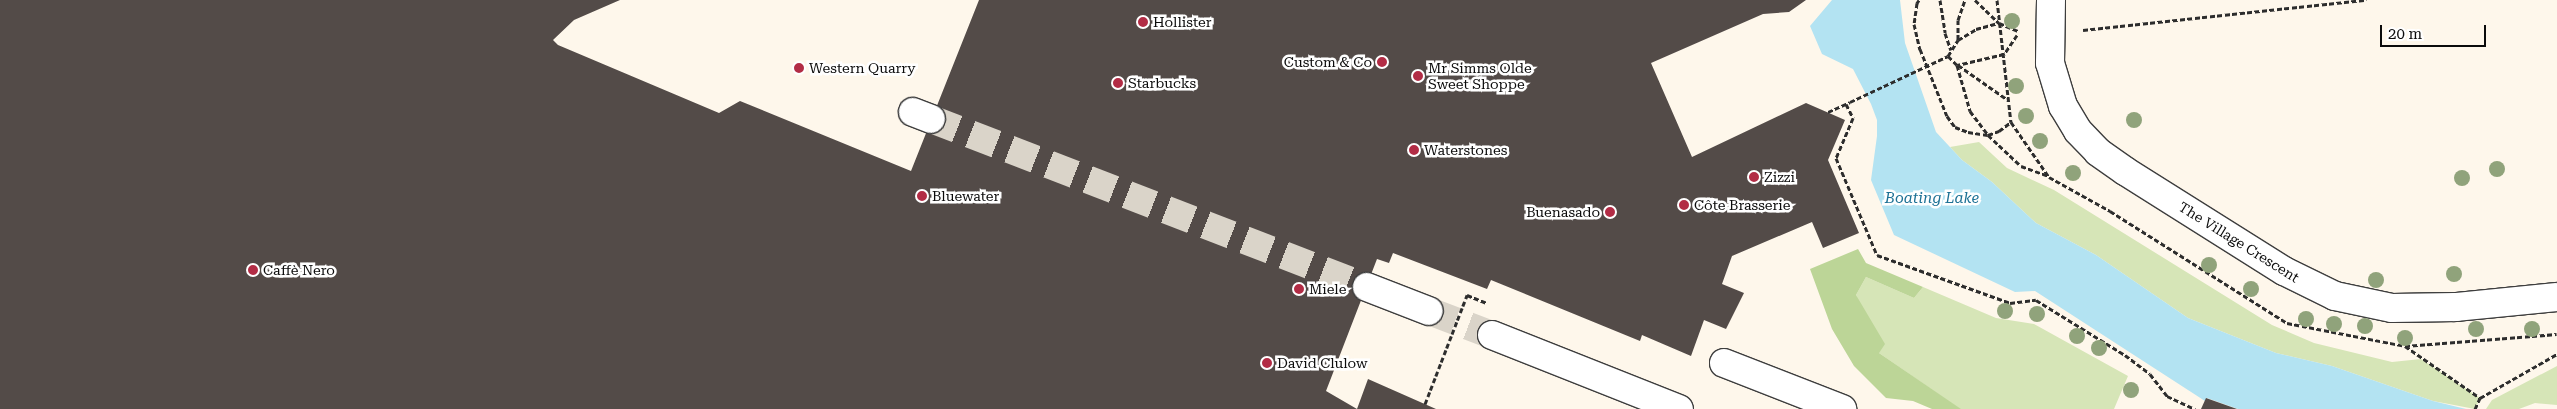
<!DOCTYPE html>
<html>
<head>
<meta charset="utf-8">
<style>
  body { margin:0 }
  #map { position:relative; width:2557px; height:409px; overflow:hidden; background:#fef7eb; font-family:"Roboto Serif",serif }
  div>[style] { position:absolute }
  .green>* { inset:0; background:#d6e5b7 }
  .forest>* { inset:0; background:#bcd597 }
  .water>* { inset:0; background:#b3e3f2 }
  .building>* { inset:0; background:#534b48 }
  .minor-tunnel>* { height:28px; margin-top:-14px; transform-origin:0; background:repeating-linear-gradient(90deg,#dad4c9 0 28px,transparent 0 42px) }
  .path>* { height:3px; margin-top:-1.5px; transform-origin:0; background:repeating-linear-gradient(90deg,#2d2d2d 0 5px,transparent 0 7.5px) }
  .roads { filter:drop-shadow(1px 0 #3e3e3e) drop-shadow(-1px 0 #3e3e3e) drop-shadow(0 1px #3e3e3e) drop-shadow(0 -1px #3e3e3e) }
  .minor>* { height:28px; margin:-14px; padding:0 14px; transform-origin:14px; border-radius:14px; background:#fff }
  .path-bridge>* { height:3px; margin-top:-1.5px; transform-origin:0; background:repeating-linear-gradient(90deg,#2d2d2d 0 5px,transparent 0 7.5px) }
  .trees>* { width:16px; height:16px; margin:-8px; border-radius:50%; background:#90a37b }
  .dots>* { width:14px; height:14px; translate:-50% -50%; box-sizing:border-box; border:2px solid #fff; border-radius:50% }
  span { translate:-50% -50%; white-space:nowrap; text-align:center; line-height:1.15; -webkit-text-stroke:5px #fff; paint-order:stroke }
  .poi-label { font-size:14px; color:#0b0b0b }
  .left { translate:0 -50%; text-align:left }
  .right { translate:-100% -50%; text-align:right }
  .street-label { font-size:14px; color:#0b0b0b }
  .water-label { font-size:15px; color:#1d7195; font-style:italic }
  .scale { position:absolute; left:2380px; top:25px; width:106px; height:22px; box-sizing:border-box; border:2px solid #0b0b0b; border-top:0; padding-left:6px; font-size:15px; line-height:18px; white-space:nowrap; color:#0b0b0b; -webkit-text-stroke:4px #fff; paint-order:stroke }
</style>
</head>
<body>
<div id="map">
  <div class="green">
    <i style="clip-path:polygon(1979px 142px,2007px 168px,2054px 190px,2272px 325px,2314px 343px,2392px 362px,2421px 359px,2480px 398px,2475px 409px,2433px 401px,2332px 366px,2276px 353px,2188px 318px,2096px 255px,2036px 223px,1992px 182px,1962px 160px,1950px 147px)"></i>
    <i style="clip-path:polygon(1866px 277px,1914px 298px,1923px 287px,1996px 318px,2034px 324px,2128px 376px,2114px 409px,1960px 409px,1879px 353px,1856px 295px)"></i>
    <i style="clip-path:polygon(2557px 366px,2557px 405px,2535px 403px,2519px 409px,2486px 409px,2492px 400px)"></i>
  </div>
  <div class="forest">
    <i style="clip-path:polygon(1858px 249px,1866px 263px,1923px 287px,1914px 298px,1866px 277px,1856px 295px,1885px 344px,1879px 353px,1961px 409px,1932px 409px,1913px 401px,1886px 398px,1854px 366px,1832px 329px,1810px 269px)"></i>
  </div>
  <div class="water">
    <i style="clip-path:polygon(1832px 0,1900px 0,1905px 43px,1936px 132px,1962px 160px,1992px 182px,2036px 223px,2096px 255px,2188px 318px,2276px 353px,2332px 366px,2433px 401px,2466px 409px,2238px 409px,2207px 398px,2205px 401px,2035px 291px,2015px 292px,1894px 235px,1871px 180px,1877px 136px,1877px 120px,1871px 104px,1853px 69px,1822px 54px,1810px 26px)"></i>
  </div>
  <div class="building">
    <i style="clip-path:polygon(0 0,620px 0,574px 20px,553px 40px,558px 45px,719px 113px,740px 101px,911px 171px,979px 0,1806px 0,1789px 12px,1763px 14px,1651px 63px,1692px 157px,1806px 103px,1845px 120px,1828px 160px,1859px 233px,1823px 248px,1812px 222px,1732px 256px,1722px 284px,1744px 293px,1726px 329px,1704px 320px,1691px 356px,1642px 335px,1640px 341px,1491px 280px,1487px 289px,1393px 253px,1389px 263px,1377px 259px,1326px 391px,1357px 409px,1368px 379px,1436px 409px,0 409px)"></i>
    <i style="clip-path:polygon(2206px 398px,2237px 409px,2201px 409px)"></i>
  </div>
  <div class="minor-tunnel">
    <i style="left:931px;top:119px;width:467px;rotate:21.1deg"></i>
    <i style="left:1429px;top:311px;width:67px;rotate:20.9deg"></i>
  </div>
  <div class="path">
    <i style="left:1919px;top:0;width:4px;rotate:124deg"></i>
    <i style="left:1917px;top:3px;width:21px;rotate:98deg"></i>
    <i style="left:1914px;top:24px;width:26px;rotate:77deg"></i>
    <i style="left:1920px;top:49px;width:72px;rotate:68.1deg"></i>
    <i style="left:1947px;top:116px;width:14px;rotate:54deg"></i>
    <i style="left:1955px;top:127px;width:14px;rotate:21deg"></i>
    <i style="left:1968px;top:132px;width:20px;rotate:9deg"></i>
    <i style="left:1988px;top:135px;width:12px;rotate:-20deg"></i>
    <i style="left:1999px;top:131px;width:15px;rotate:-37deg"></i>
    <i style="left:1940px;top:0;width:33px;rotate:81deg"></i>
    <i style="left:1945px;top:33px;width:18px;rotate:71deg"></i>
    <i style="left:1975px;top:0;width:33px;rotate:44deg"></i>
    <i style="left:1997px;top:0;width:123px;rotate:83.5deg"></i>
    <i style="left:2011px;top:122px;width:67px;rotate:55.4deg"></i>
    <i style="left:2049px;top:177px;width:70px;rotate:29.1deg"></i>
    <i style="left:2110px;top:211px;width:209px;rotate:32.3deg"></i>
    <i style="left:2287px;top:323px;width:120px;rotate:11deg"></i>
    <i style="left:2405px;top:346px;width:152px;rotate:-4.5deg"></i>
    <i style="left:2083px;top:30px;width:285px;rotate:-6.1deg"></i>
    <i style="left:2017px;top:35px;width:23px;rotate:124deg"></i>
    <i style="left:2004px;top:54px;width:48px;rotate:166.8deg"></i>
    <i style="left:1957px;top:65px;width:13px;rotate:-135deg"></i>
    <i style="left:1948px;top:56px;width:19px;rotate:-58deg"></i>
    <i style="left:1958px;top:40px;width:21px;rotate:-31deg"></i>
    <i style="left:1976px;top:29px;width:24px;rotate:-15deg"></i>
    <i style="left:1999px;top:23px;width:21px;rotate:23deg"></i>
    <i style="left:1958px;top:40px;width:20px;rotate:-90deg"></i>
    <i style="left:1958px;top:20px;width:21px;rotate:-71deg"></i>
    <i style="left:1957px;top:65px;width:48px;rotate:74.2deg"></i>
    <i style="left:1970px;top:111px;width:30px;rotate:53deg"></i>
    <i style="left:1988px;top:135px;width:45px;rotate:43.2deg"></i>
    <i style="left:2021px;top:166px;width:29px;rotate:20deg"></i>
    <i style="left:1958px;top:65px;width:61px;rotate:35deg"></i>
    <i style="left:1846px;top:104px;width:16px;rotate:63deg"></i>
    <i style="left:1853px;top:118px;width:43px;rotate:113deg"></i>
    <i style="left:1836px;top:158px;width:105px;rotate:67.1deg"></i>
    <i style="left:1877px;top:255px;width:141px;rotate:19.8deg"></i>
    <i style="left:2010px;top:303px;width:26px;rotate:-7deg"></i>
    <i style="left:2036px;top:300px;width:105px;rotate:31.7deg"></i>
    <i style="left:2125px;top:355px;width:31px;rotate:37deg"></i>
    <i style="left:2150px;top:374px;width:28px;rotate:52deg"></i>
    <i style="left:2167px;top:396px;width:31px;rotate:25deg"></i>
    <i style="left:1828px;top:112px;width:24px;rotate:-24deg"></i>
    <i style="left:1467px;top:295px;width:22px;rotate:22deg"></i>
    <i style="left:2405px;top:346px;width:91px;rotate:34.7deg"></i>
    <i style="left:2475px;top:409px;width:12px;rotate:-66deg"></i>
    <i style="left:2480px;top:398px;width:89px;rotate:-29.7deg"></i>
  </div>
  <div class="roads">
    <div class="minor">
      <i style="left:2051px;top:0;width:63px;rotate:90.9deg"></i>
      <i style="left:2050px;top:63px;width:45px;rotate:73.2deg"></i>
      <i style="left:2063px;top:106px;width:29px;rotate:59deg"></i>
      <i style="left:2078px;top:131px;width:29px;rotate:46deg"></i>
      <i style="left:2098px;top:152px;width:33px;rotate:35deg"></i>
      <i style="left:2125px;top:171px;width:188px;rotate:32.2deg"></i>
      <i style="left:2284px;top:271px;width:57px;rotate:26.1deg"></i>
      <i style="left:2335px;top:296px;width:58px;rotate:11.9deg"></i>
      <i style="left:2392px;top:308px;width:64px;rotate:-0.9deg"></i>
      <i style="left:2456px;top:307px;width:101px;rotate:-5.7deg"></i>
      <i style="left:913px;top:112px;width:19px;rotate:21deg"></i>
      <i style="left:1367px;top:287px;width:66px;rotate:21.2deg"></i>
      <i style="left:1492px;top:335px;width:201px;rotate:21.6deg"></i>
      <i style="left:1724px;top:363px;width:127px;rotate:21.3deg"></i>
    </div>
  </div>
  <div class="path-bridge">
    <i style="left:1850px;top:102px;width:108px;rotate:-25.1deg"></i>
    <i style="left:1425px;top:404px;width:117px;rotate:-68.9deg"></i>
  </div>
  <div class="trees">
    <i style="left:2012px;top:21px"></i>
    <i style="left:2016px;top:86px"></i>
    <i style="left:2026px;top:116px"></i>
    <i style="left:2134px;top:120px"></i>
    <i style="left:2040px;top:141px"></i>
    <i style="left:2497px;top:169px"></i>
    <i style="left:2073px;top:173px"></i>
    <i style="left:2462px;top:178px"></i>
    <i style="left:2209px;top:265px"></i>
    <i style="left:2454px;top:274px"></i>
    <i style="left:2376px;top:280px"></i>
    <i style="left:2251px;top:289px"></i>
    <i style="left:2005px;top:311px"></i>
    <i style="left:2037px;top:314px"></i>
    <i style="left:2306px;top:319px"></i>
    <i style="left:2334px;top:324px"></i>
    <i style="left:2365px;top:326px"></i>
    <i style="left:2476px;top:329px"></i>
    <i style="left:2532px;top:329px"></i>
    <i style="left:2077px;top:336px"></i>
    <i style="left:2405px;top:338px"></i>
    <i style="left:2099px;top:348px"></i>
    <i style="left:2131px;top:390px"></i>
  </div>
  <div class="dots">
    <i style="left:1143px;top:22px;background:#b22c45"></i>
    <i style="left:1382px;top:62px;background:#b22c45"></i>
    <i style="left:799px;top:68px;background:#b22c45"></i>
    <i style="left:1418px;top:76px;background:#b22c45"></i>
    <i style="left:1118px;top:83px;background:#b22c45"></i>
    <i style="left:1414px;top:150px;background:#b22c45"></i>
    <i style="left:1754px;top:177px;background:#b22c45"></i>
    <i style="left:922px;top:196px;background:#b22c45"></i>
    <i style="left:1684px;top:205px;background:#b22c45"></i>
    <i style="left:1610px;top:212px;background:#b22c45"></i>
    <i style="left:253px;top:270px;background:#b22c45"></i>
    <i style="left:1299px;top:289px;background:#b22c45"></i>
    <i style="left:1267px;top:363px;background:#b22c45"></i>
  </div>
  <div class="poi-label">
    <span class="left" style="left:1153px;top:22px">Hollister</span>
    <span class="right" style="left:1372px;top:62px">Custom &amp; Co</span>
    <span class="left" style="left:809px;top:68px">Western Quarry</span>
    <span class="left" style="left:1428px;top:76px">Mr Simms Olde<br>Sweet Shoppe</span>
    <span class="left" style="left:1128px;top:83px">Starbucks</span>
    <span class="left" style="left:1424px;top:150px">Waterstones</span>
    <span class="left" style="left:1764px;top:177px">Zizzi</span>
    <span class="left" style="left:932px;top:196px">Bluewater</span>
    <span class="left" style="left:1694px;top:205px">Côte Brasserie</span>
    <span class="right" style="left:1600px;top:212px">Buenasado</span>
    <span class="left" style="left:263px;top:270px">Caffè Nero</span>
    <span class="left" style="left:1309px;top:289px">Miele</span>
    <span class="left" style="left:1277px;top:363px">David Clulow</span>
  </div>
  <div class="street-label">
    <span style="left:2239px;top:242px;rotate:32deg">The Village Crescent</span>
  </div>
  <div class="water-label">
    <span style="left:1932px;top:199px">Boating Lake</span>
  </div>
  <div class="scale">20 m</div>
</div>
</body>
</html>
